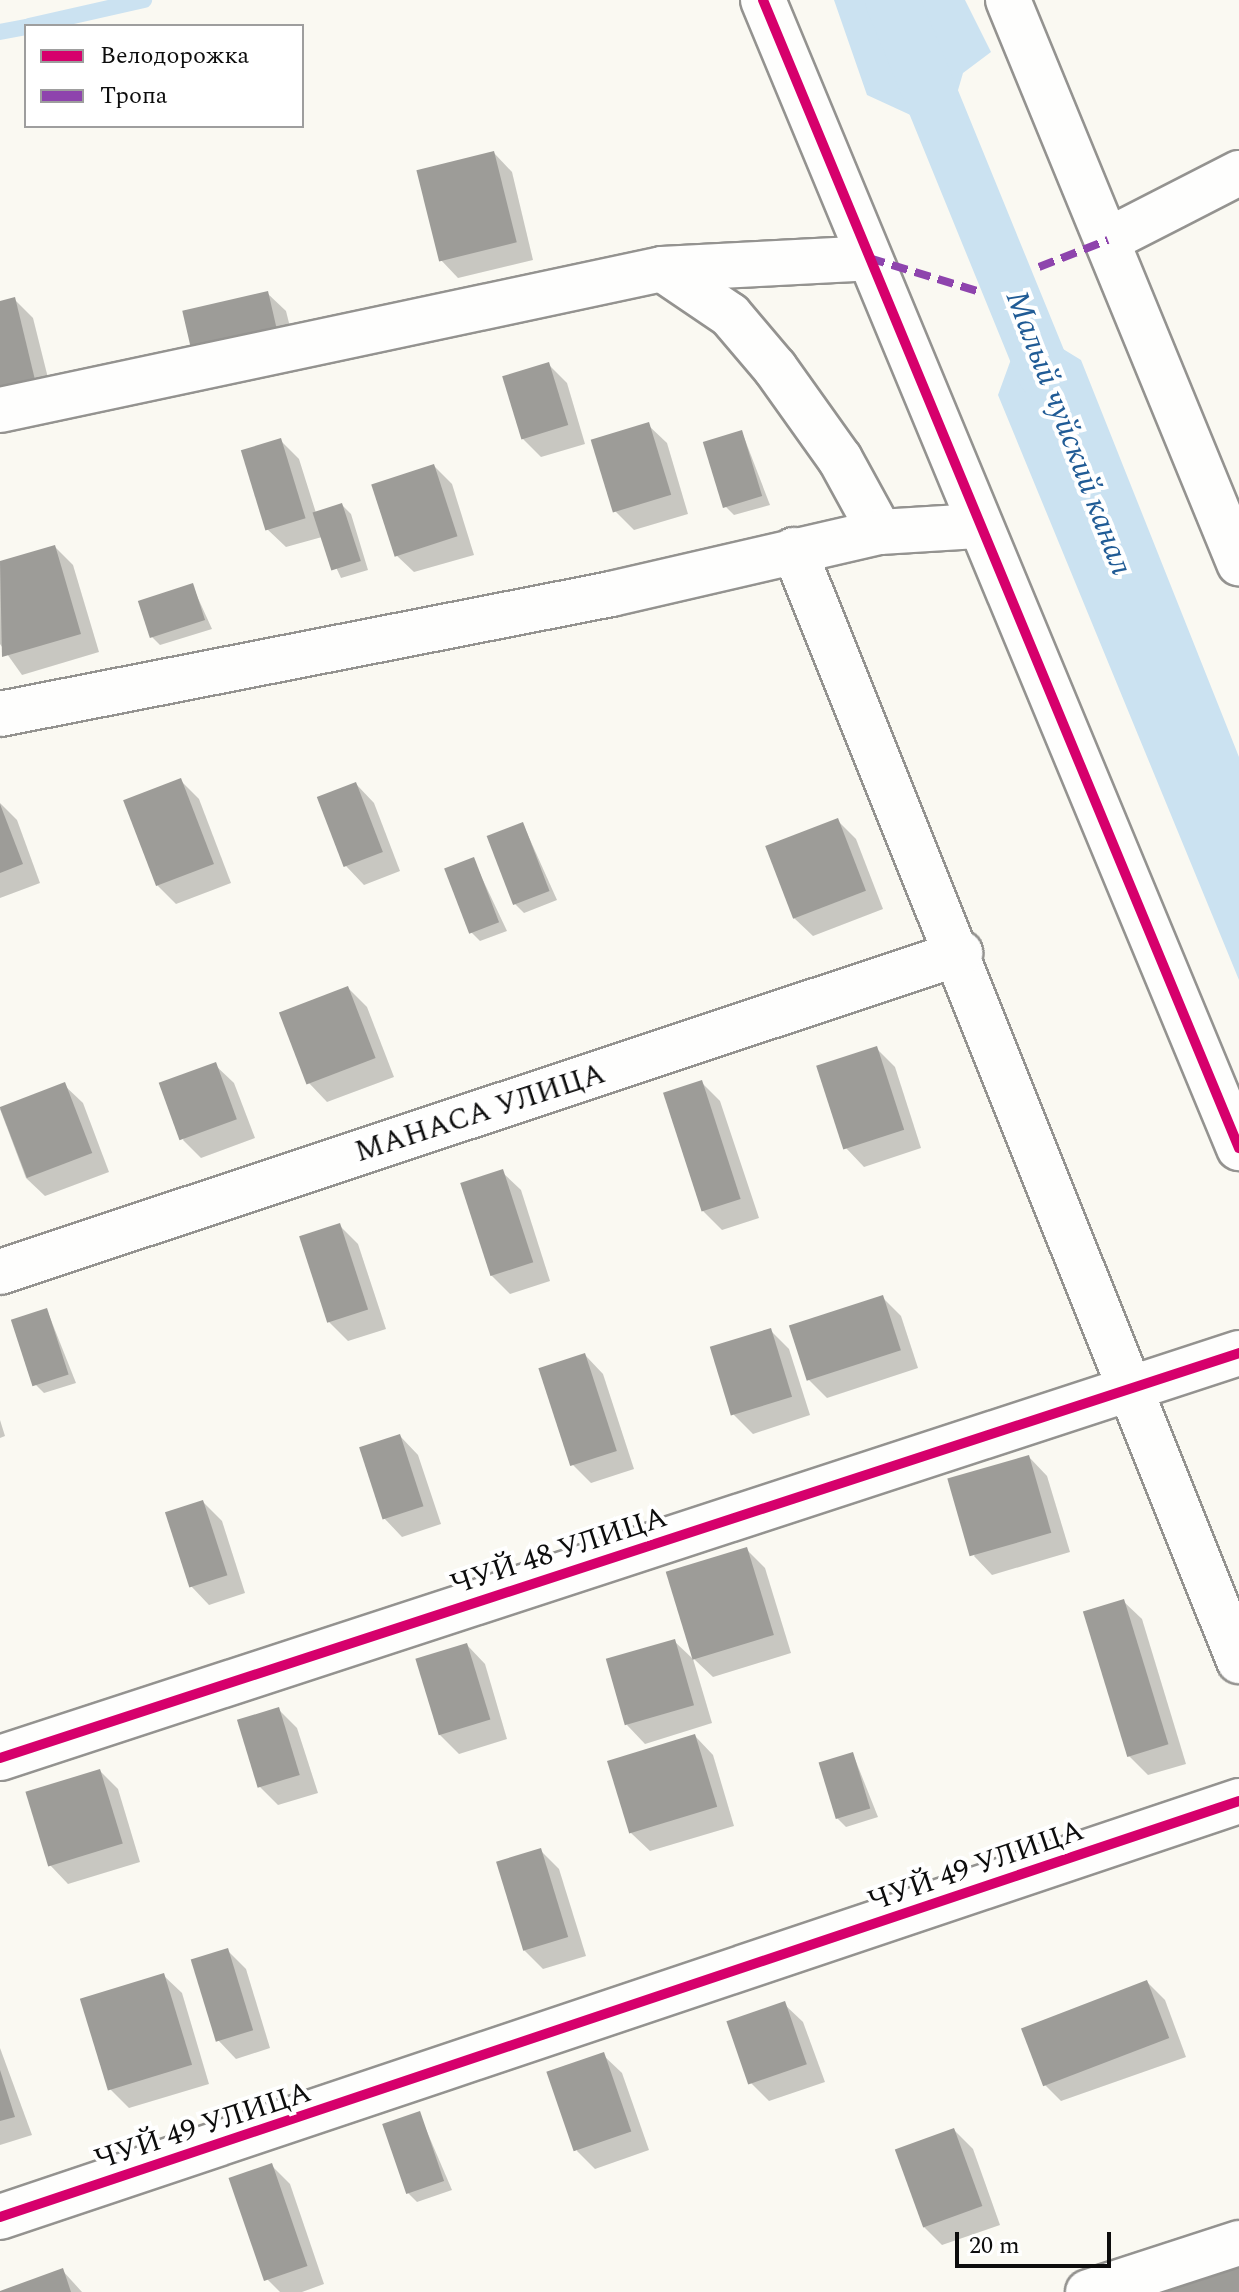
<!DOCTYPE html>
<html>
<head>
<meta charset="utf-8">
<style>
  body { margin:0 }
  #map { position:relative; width:1239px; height:2292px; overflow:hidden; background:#faf9f2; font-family:Spectral,serif }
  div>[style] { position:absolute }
  .water>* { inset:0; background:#cbe2f1 }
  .shadow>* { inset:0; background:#0003 }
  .stream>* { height:16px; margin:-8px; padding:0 8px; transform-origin:8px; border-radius:8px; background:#cbe2f1 }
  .canal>* { height:54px; margin:-27px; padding:0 27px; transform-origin:27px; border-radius:27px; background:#cbe2f1 }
  .building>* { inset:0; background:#9d9c98; transform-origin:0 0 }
  .roads { filter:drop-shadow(2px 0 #949390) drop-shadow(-2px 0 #949390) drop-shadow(0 2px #949390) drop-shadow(0 -2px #949390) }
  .minor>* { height:44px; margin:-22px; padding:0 22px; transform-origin:22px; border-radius:22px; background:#fefefd }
  .quiet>* { height:8px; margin-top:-4px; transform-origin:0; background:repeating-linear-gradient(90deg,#8e44ad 0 16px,transparent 0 24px) }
  .cycleway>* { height:10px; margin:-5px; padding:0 5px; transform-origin:5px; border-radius:5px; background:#d6006c }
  span { translate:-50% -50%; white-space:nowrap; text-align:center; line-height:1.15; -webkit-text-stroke:8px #fff; paint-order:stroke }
  .street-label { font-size:30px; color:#0d0d0d }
  .water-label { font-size:32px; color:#205b95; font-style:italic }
  .legend { position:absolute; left:24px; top:24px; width:280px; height:104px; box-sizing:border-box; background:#fff; border:2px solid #9e9e9e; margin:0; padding:10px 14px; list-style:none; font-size:24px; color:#0d0d0d }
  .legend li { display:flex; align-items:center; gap:16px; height:40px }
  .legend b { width:40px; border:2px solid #9e9e9e }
  .scale { position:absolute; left:955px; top:2232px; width:156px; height:36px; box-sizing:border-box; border:4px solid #0d0d0d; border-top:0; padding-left:10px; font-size:24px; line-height:28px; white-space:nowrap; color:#0d0d0d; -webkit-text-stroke:6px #fff; paint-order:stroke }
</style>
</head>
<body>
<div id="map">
  <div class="water">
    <i style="clip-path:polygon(834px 0,965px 0,991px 52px,963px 73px,956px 97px,991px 189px,958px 202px,917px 118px,867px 95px)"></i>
    <i style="clip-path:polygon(1033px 297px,1050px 341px,1081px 360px,1239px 757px,1239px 980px,998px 395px,1014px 351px,1001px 307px)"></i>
  </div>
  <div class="shadow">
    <i style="clip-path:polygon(494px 153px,512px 172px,533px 260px,458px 278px,440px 259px)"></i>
    <i style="clip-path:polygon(267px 293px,286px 311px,295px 347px,194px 349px)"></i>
    <i style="clip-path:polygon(14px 299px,33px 318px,54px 402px,0 386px,0 303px)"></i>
    <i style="clip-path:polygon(549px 365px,567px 383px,585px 444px,541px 457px,522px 438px)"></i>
    <i style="clip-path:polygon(648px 425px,667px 443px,688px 514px,634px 530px,615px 511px)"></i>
    <i style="clip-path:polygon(742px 432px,770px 505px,734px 515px,725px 506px)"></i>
    <i style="clip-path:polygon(280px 440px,299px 459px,316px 513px,342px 505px,351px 514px,368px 570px,341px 578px,322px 537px,286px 547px,267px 529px)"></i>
    <i style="clip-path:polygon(434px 466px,452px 484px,474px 555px,414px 572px,395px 554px)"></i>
    <i style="clip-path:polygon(55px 547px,73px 565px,99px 652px,22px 675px,0 644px,0 563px)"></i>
    <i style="clip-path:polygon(192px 585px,212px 629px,160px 645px,151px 636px)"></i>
    <i style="clip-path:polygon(181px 781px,199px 799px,231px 883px,176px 904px,157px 885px)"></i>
    <i style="clip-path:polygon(356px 784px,374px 803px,400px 871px,364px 885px,346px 866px)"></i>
    <i style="clip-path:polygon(0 803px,17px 820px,40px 883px,0 898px)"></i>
    <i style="clip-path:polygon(837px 820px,856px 839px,883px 909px,813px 936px,794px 918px)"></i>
    <i style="clip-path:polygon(523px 824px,557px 900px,524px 913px,515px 904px)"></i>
    <i style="clip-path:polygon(473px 859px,507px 931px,480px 941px,471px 932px)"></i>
    <i style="clip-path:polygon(348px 988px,367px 1007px,394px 1077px,327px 1102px,309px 1083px)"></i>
    <i style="clip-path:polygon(876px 1048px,895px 1067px,921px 1148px,864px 1167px,846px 1148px)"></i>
    <i style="clip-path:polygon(215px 1065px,234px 1083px,255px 1138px,201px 1158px,183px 1140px)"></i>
    <i style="clip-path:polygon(701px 1082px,720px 1101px,759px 1218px,722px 1230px,703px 1211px)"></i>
    <i style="clip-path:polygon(64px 1085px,83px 1103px,109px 1172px,45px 1196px,26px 1178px,0 1109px)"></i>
    <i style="clip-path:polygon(502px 1172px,521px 1190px,550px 1281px,510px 1294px,491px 1275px)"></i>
    <i style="clip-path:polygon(339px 1225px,358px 1244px,386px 1329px,348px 1341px,329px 1322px)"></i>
    <i style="clip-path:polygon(882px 1297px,901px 1316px,918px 1368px,827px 1398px,808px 1379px)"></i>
    <i style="clip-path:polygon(47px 1310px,76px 1383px,44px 1393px,35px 1384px)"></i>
    <i style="clip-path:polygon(770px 1330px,789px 1349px,810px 1415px,753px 1434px,734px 1415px,712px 1349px)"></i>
    <i style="clip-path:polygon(585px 1355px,603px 1374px,634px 1469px,591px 1483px,572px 1464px)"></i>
    <i style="clip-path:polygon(0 1420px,5px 1436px,0 1438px)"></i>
    <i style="clip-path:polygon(400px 1436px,418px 1455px,441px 1524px,402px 1537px,384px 1518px)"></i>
    <i style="clip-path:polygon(1029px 1457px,1047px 1476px,1070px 1552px,992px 1575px,974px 1556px)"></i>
    <i style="clip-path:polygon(203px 1502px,222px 1521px,245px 1593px,209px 1605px,191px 1586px)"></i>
    <i style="clip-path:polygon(747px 1550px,765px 1568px,791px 1653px,713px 1677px,694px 1659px)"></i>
    <i style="clip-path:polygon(1123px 1601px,1142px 1619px,1186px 1764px,1148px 1775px,1129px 1756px)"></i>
    <i style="clip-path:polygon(674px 1641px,693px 1659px,712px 1723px,645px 1744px,627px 1725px)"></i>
    <i style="clip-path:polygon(467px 1645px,485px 1664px,507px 1739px,459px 1754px,440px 1735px)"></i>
    <i style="clip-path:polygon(278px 1709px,297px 1728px,318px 1793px,278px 1805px,259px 1786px)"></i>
    <i style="clip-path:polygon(695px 1736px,713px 1755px,734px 1826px,650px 1851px,631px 1833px)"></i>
    <i style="clip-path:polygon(853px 1754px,878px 1817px,846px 1827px,837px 1818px)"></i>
    <i style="clip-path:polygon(100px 1771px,118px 1789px,140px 1862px,68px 1884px,50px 1865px)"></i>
    <i style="clip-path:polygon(541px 1851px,559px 1869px,586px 1956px,543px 1969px,524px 1950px)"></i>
    <i style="clip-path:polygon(227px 1950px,246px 1969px,270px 2048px,236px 2059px,218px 2040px)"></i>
    <i style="clip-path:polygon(163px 1975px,182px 1993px,209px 2084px,129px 2108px,110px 2089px)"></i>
    <i style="clip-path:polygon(1147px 1982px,1165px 2000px,1186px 2057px,1061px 2101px,1042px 2082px)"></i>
    <i style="clip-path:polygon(784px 2004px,803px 2022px,825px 2082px,769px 2101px,751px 2083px)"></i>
    <i style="clip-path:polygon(0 2048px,32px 2135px,0 2145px)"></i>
    <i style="clip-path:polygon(603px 2055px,622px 2073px,649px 2150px,595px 2169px,577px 2151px)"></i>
    <i style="clip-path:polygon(419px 2113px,452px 2190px,417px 2202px,408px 2193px)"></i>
    <i style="clip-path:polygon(954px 2130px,973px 2149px,1000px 2225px,942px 2245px,923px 2226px)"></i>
    <i style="clip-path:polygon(271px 2165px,290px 2184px,324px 2284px,302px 2292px,280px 2292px,267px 2279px)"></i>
    <i style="clip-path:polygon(62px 2270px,82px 2292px,2px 2292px)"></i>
  </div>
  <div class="stream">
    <i style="left:29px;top:26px;width:118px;rotate:-12.7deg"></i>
    <i style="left:0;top:32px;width:26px;rotate:-11deg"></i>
  </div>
  <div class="canal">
    <i style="left:892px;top:0;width:402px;rotate:67.8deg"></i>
  </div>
  <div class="building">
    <i style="left:494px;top:151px;width:94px;height:80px;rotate:76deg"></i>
    <i style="left:268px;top:291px;width:39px;height:88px;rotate:77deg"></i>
    <i style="clip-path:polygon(15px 297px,36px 384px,0 393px,0 301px)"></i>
    <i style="left:549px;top:362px;width:66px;height:49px;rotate:73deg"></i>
    <i style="left:649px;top:422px;width:76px;height:61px;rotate:73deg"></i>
    <i style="left:742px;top:430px;width:69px;height:41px;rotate:73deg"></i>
    <i style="left:281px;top:438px;width:84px;height:42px;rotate:73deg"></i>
    <i style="left:434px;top:464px;width:76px;height:66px;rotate:72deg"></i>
    <i style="left:342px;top:503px;width:61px;height:31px;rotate:72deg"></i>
    <i style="clip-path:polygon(55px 545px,81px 634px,2px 657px,0 561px)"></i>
    <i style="left:193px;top:583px;width:39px;height:58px;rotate:72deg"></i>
    <i style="left:181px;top:778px;width:92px;height:62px;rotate:69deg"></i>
    <i style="left:356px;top:782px;width:75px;height:42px;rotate:69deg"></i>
    <i style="clip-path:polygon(0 804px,23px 864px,0 873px)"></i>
    <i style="left:838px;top:818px;width:78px;height:78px;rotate:69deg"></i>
    <i style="left:523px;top:822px;width:74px;height:39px;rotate:69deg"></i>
    <i style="left:474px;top:857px;width:70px;height:32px;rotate:69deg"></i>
    <i style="left:348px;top:986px;width:77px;height:74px;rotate:69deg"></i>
    <i style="left:877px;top:1046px;width:88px;height:64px;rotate:72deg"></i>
    <i style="left:216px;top:1062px;width:61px;height:61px;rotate:70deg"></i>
    <i style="left:702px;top:1080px;width:125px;height:41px;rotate:72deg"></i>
    <i style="left:65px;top:1082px;width:76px;height:70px;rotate:69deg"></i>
    <i style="left:503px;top:1169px;width:98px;height:45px;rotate:72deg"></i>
    <i style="left:340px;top:1223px;width:91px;height:43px;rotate:72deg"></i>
    <i style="left:883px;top:1295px;width:58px;height:99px;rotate:72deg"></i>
    <i style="left:47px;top:1308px;width:70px;height:38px;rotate:72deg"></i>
    <i style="left:771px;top:1328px;width:72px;height:64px;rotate:73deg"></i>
    <i style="left:585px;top:1353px;width:103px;height:49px;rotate:72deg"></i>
    <i style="left:400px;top:1434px;width:76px;height:43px;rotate:72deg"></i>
    <i style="left:1029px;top:1455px;width:81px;height:85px;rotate:74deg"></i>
    <i style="left:203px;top:1500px;width:79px;height:40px;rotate:72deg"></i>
    <i style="left:747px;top:1547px;width:92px;height:85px;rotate:73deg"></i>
    <i style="left:1124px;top:1599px;width:152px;height:43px;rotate:73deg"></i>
    <i style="left:675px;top:1639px;width:69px;height:72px;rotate:74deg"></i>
    <i style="left:467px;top:1643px;width:80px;height:54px;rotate:73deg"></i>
    <i style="left:279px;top:1707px;width:71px;height:44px;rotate:73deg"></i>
    <i style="left:695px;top:1734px;width:76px;height:92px;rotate:73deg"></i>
    <i style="left:853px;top:1752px;width:59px;height:36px;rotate:73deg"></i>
    <i style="left:100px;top:1769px;width:78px;height:78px;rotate:73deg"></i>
    <i style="left:541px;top:1848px;width:93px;height:47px;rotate:73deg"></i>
    <i style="left:228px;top:1948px;width:86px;height:39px;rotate:73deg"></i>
    <i style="left:164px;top:1973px;width:96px;height:88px;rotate:73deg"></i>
    <i style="left:1147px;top:1980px;width:62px;height:135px;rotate:69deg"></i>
    <i style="left:785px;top:2001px;width:67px;height:62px;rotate:71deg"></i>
    <i style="left:604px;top:2052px;width:84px;height:61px;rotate:71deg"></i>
    <i style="clip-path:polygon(0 2070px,15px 2117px,0 2121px)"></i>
    <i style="left:420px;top:2111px;width:74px;height:40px;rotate:71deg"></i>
    <i style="left:954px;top:2128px;width:83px;height:63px;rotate:70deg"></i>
    <i style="left:272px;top:2163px;width:109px;height:46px;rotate:71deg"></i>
    <i style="clip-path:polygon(1239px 2254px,1239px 2292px,1156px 2292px)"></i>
    <i style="clip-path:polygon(63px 2268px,71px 2292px,0 2292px,0 2291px)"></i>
  </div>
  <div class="roads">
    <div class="minor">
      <i style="left:763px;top:0;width:1243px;rotate:67.48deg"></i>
      <i style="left:1008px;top:0;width:609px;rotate:67.69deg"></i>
      <i style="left:1108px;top:240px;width:147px;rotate:-27.1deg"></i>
      <i style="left:662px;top:269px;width:82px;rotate:34.1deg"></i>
      <i style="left:730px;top:315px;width:70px;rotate:49.7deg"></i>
      <i style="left:775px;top:368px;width:112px;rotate:54.5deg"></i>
      <i style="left:840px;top:459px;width:83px;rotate:61.3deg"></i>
      <i style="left:0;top:410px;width:677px;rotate:-12.02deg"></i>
      <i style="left:662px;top:269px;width:207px;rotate:-3deg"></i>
      <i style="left:794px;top:550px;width:1197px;rotate:68.17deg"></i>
      <i style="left:0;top:714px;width:623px;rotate:-11.11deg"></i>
      <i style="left:611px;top:594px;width:276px;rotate:-13deg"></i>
      <i style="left:880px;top:532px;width:97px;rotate:-3.5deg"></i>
      <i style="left:0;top:1272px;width:1012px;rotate:-18.38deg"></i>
      <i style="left:0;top:1758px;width:1304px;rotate:-18.1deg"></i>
      <i style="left:0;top:2217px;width:1307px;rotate:-18.56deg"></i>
      <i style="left:1088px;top:2292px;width:159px;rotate:-18deg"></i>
    </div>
  </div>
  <div class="quiet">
    <i style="left:869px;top:258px;width:116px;rotate:17deg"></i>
    <i style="left:1039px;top:267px;width:74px;rotate:-21.4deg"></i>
  </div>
  <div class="cycleway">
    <i style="left:763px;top:0;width:1243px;rotate:67.48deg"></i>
    <i style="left:0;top:1758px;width:1304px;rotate:-18.1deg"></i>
    <i style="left:0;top:2217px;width:1307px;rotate:-18.56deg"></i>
  </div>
  <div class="street-label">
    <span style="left:480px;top:1113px;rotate:-18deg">МАНАСА УЛИЦА</span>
    <span style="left:559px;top:1551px;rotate:-18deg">ЧУЙ 48 УЛИЦА</span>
    <span style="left:976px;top:1866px;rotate:-19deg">ЧУЙ 49 УЛИЦА</span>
    <span style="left:203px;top:2126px;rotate:-18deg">ЧУЙ 49 УЛИЦА</span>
  </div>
  <div class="water-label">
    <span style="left:1068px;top:433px;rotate:69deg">Малый чуйский канал</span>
  </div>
  <ul class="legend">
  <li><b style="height:10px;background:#d6006c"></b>Велодорожка</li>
  <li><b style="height:10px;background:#8e44ad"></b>Тропа</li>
  </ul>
  <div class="scale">20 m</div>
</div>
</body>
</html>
